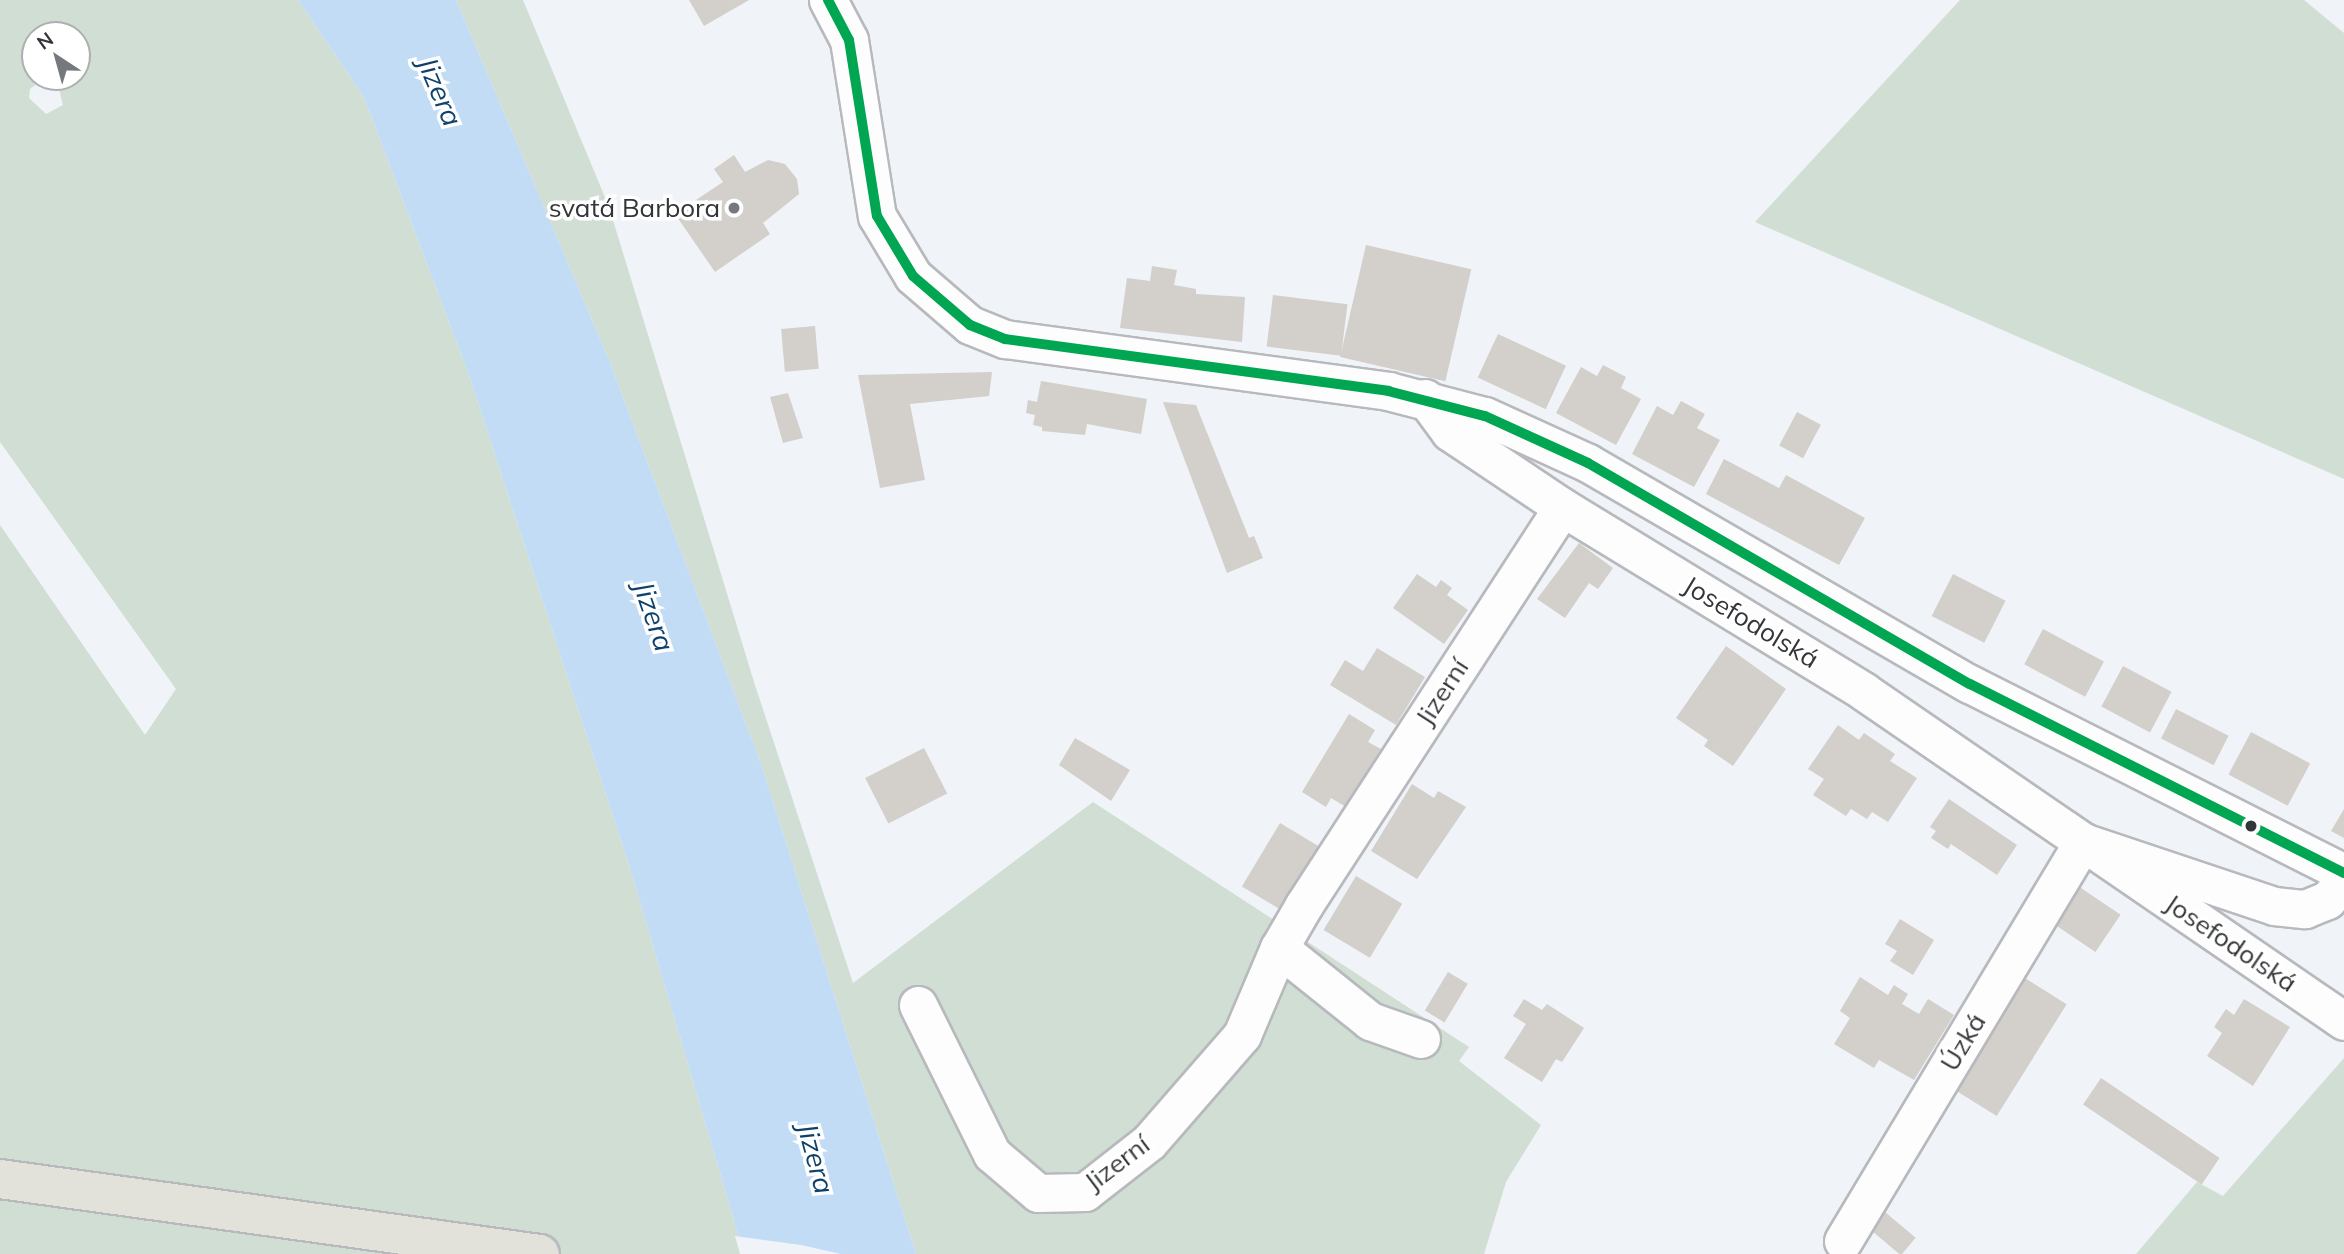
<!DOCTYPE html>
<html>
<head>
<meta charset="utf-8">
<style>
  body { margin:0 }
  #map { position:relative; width:2344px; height:1254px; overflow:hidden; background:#f0f3f8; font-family:Mulish,sans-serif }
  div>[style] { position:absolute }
  .green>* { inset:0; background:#d1ded3 }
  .water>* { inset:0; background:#c3dcf6 }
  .pier>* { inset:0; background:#f0f3f8 }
  .building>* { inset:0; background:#d3cfca; transform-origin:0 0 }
  .roads { filter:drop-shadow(2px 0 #b7b9bd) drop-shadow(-2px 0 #b7b9bd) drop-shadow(0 2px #b7b9bd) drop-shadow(0 -2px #b7b9bd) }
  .minor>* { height:37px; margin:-18.5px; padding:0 18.5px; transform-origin:18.5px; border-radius:18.5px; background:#fdfdfe }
  .major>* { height:38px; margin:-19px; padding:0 19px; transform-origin:19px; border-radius:19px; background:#e2e2db }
  .bus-1>* { height:10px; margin:-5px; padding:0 5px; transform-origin:5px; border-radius:5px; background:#00a651 }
  .dots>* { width:19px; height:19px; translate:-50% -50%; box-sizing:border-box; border:4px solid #fff; border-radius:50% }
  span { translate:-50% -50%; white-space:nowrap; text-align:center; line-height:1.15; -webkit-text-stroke:7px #fff; paint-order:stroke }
  .poi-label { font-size:26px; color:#333639 }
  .right { translate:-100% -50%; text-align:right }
  .street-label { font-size:26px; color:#333639 }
  .water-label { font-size:28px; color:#0e416c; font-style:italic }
  .north { position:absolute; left:21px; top:21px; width:70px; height:70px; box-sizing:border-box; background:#fff; border:2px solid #adafb0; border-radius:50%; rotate:324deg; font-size:19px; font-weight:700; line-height:28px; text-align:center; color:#333639 }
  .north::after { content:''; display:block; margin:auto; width:24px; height:32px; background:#75787c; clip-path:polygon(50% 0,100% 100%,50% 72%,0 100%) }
</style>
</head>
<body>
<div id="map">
  <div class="green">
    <i style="clip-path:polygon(evenodd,0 0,298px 0,364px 97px,469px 375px,630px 868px,744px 1254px,0 1254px,0 525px,145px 735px,176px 689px,0 442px,0 0,35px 35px,77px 35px,77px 77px,35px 77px,35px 35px,0 0,46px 77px,59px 89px,63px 105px,46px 114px,29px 98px,30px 89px,46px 77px)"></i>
    <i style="clip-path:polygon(456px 0,523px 0,609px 207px,754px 682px,853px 983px,1093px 802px,1469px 1047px,1459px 1061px,1541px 1125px,1506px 1182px,1484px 1254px,916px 1254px,761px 764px,609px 360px)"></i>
    <i style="clip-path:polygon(1960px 0,2304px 0,2344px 33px,2344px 479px,1755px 222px)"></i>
    <i style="clip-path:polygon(2344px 1058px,2344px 1254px,2136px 1254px,2197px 1182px,2223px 1196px)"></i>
  </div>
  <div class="water">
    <i style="clip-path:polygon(298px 0,456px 0,609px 360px,761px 764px,916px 1254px,744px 1254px,630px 868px,469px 375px,364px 97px)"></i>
  </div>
  <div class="pier">
    <i style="clip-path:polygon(735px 1236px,801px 1245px,841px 1254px,740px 1254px)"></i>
  </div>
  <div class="building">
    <i style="clip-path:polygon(689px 0,749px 0,704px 26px)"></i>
    <i style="clip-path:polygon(734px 155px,745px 172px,768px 160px,785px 164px,797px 179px,799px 194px,763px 223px,770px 234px,715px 272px,675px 214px,723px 182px,714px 169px)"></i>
    <i style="left:1366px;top:245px;width:108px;height:115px;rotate:13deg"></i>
    <i style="clip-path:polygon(1152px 266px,1177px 270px,1174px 285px,1196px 289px,1196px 294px,1245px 297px,1242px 342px,1120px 328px,1127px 278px,1150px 281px)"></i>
    <i style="left:1273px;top:295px;width:75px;height:52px;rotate:7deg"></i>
    <i style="left:815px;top:326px;width:43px;height:34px;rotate:85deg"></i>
    <i style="left:1498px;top:334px;width:75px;height:48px;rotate:25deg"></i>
    <i style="clip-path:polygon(1603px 365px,1626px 377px,1621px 388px,1641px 399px,1616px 445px,1556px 413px,1581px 367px,1597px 376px)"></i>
    <i style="clip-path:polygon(992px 372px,989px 396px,910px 404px,925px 480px,880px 488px,858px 375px)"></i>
    <i style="clip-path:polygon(1041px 381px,1147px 399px,1141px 434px,1087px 424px,1085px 435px,1042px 431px,1042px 427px,1033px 425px,1035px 415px,1026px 413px,1028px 400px,1037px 402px)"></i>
    <i style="clip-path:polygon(788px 393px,803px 438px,783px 443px,770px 397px)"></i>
    <i style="clip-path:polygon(1681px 401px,1705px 414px,1697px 428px,1720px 440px,1694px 487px,1632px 454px,1657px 406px,1673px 415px)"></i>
    <i style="clip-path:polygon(1163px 402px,1196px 405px,1249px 538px,1254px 536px,1263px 558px,1227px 573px)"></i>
    <i style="left:1797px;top:412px;width:27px;height:38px;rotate:28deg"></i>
    <i style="clip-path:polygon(1724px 459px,1779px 488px,1786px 475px,1865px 518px,1839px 565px,1706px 494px)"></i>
    <i style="clip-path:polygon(1579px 543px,1613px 568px,1598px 589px,1589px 583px,1565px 618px,1537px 599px)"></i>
    <i style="clip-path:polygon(1417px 574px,1436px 587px,1441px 580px,1452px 588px,1447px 595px,1468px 610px,1444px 644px,1393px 608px)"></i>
    <i style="left:1953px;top:574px;width:59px;height:47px;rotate:27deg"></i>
    <i style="left:2043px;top:629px;width:69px;height:40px;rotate:28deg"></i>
    <i style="clip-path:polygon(1726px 646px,1786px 689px,1733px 766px,1704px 746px,1708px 740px,1676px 718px)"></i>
    <i style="clip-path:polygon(1377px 648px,1425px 677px,1396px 725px,1330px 685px,1345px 660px,1363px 671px)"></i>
    <i style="left:2123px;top:666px;width:55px;height:46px;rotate:28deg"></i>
    <i style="left:2176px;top:709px;width:59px;height:33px;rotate:27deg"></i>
    <i style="clip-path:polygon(1349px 714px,1375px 730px,1368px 742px,1381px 749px,1346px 807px,1331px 798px,1326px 807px,1302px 792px)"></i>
    <i style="clip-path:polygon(1838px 725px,1859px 740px,1864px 733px,1895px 754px,1890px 761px,1917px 778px,1888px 822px,1872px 812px,1867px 819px,1851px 809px,1846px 816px,1813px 795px,1824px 779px,1808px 769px)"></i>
    <i style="left:2251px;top:732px;width:67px;height:48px;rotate:28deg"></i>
    <i style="clip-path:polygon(1075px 738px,1130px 770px,1111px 801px,1059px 765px)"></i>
    <i style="left:924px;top:748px;width:51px;height:66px;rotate:63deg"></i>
    <i style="clip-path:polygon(1412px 784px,1434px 798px,1438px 791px,1466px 807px,1417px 879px,1371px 851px)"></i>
    <i style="clip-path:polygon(1949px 799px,2017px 845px,1997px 875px,1951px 844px,1948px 849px,1931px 838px,1936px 831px,1930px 827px)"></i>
    <i style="clip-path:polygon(2344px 809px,2344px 838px,2331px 831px)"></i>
    <i style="left:1280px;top:823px;width:49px;height:74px;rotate:31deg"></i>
    <i style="left:1356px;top:876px;width:54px;height:63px;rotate:31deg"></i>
    <i style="left:2075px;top:884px;width:55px;height:45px;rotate:34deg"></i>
    <i style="clip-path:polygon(1900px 919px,1934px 940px,1913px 975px,1890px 961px,1897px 951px,1885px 944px)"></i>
    <i style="left:1448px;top:972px;width:23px;height:45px;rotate:31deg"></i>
    <i style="left:2020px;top:975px;width:55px;height:132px;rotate:32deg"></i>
    <i style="clip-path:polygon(1860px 977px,1888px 995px,1894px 985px,1908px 994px,1902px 1004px,1919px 1014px,1928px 999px,1954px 1015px,1914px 1080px,1879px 1060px,1874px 1068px,1834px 1044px,1850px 1018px,1840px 1011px)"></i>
    <i style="clip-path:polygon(1524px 999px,1542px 1010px,1547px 1004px,1584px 1028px,1562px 1062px,1556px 1059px,1542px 1082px,1504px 1058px,1526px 1024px,1513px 1016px)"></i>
    <i style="clip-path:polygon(2244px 999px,2290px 1027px,2253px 1086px,2207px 1056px,2222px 1033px,2214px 1027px,2226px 1009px,2234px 1015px)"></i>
    <i style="left:2101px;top:1078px;width:143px;height:32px;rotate:34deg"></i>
    <i style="left:1885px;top:1212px;width:40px;height:23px;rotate:40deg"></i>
  </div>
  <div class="roads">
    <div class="minor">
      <i style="left:828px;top:0;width:45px;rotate:62.3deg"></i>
      <i style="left:849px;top:40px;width:178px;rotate:81deg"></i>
      <i style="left:877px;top:216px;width:70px;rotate:59deg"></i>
      <i style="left:913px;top:276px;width:75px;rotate:40.7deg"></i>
      <i style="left:970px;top:325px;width:38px;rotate:22deg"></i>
      <i style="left:1005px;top:339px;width:387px;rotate:7.7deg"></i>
      <i style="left:1388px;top:391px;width:100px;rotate:14.5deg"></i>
      <i style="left:1485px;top:416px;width:113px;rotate:24.5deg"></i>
      <i style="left:1588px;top:463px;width:441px;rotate:30.1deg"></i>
      <i style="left:1970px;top:684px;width:419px;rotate:26.8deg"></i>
      <i style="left:1425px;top:398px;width:42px;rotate:53.7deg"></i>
      <i style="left:1450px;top:432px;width:135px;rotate:33.8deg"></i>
      <i style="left:1562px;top:507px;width:353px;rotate:31.4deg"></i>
      <i style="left:1863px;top:691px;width:583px;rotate:34.45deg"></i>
      <i style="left:1279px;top:948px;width:117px;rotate:38.7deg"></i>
      <i style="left:1370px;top:1021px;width:54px;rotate:19.4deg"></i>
      <i style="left:918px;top:1005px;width:166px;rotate:63.6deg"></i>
      <i style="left:992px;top:1154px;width:60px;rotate:40.3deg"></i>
      <i style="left:1038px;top:1193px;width:47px;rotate:-1.2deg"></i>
      <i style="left:1085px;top:1192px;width:81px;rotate:-38deg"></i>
      <i style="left:1149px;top:1142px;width:142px;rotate:-49deg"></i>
      <i style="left:1242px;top:1035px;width:95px;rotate:-67deg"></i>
      <i style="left:1279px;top:948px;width:50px;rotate:-59.8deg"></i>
      <i style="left:1304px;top:905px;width:474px;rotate:-57deg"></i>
      <i style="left:1843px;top:1241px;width:466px;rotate:-59deg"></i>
      <i style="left:2083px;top:842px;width:201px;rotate:18.5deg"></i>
      <i style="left:2274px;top:906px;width:31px;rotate:6deg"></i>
      <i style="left:2305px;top:909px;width:24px;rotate:-22deg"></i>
      <i style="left:2327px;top:900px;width:25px;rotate:-47deg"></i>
    </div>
    <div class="major">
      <i style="left:0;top:1179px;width:545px;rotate:7.91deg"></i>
    </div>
  </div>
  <div class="bus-1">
    <i style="left:828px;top:0;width:45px;rotate:62.3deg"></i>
    <i style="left:849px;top:40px;width:178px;rotate:81deg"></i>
    <i style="left:877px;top:216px;width:70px;rotate:59deg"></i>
    <i style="left:913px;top:276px;width:75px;rotate:40.7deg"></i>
    <i style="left:970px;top:325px;width:38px;rotate:22deg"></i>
    <i style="left:1005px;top:339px;width:387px;rotate:7.7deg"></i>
    <i style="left:1388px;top:391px;width:100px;rotate:14.5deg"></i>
    <i style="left:1485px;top:416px;width:113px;rotate:24.5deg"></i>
    <i style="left:1588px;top:463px;width:441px;rotate:30.1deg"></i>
    <i style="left:1970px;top:684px;width:419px;rotate:26.8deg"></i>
  </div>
  <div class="dots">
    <i style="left:734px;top:208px;background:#75787c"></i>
    <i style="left:2251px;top:826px;background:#333639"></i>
  </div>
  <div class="poi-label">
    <span class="right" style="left:720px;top:208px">svatá Barbora</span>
  </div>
  <div class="street-label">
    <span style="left:1751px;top:622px;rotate:31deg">Josefodolská</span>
    <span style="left:1442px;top:692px;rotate:-57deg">Jizerní</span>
    <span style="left:2231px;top:943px;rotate:34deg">Josefodolská</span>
    <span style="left:1963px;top:1042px;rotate:-59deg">Úzká</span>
    <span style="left:1117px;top:1163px;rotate:-37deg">Jizerní</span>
  </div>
  <div class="water-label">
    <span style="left:440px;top:91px;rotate:67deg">Jizera</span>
    <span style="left:654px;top:616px;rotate:71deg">Jizera</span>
    <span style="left:816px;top:1158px;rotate:75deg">Jizera</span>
  </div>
  <div class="north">N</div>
</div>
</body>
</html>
